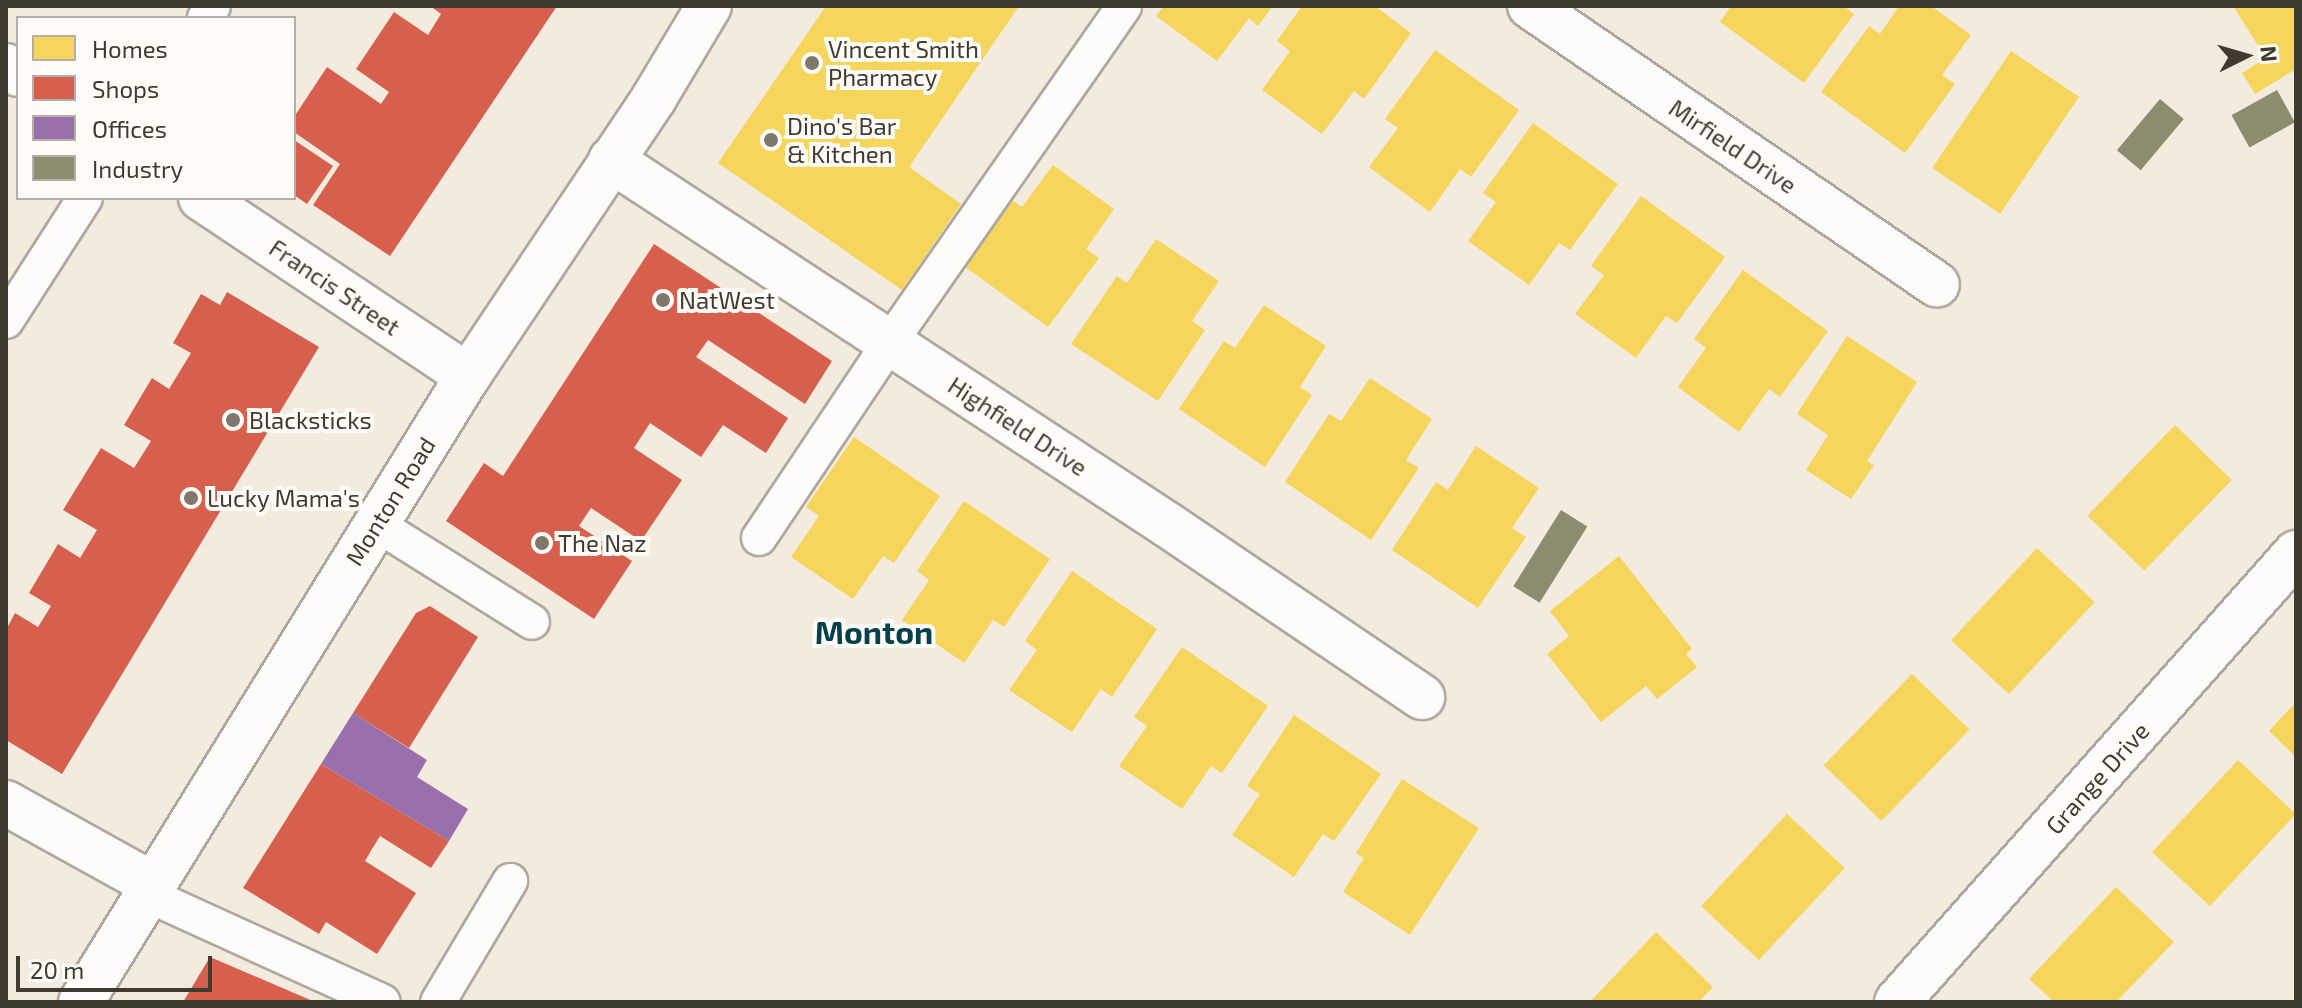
<!DOCTYPE html>
<html>
<head>
<meta charset="utf-8">
<style>
  body { margin:0 }
  #map { position:relative; width:2302px; height:1008px; overflow:hidden; background:#f3ebdd; font-family:"Exo 2",sans-serif }
  div>[style] { position:absolute }
  .homes>* { inset:0; background:#f6d55c; transform-origin:0 0 }
  .shops>* { inset:0; background:#d6604d }
  .offices>* { inset:0; background:#9970ab }
  .industry>* { inset:0; background:#8c8c6e; transform-origin:0 0 }
  .roads { filter:drop-shadow(2px 0 #ada79d) drop-shadow(-2px 0 #ada79d) drop-shadow(0 2px #ada79d) drop-shadow(0 -2px #ada79d) }
  .service>* { height:34px; margin:-17px; padding:0 17px; transform-origin:17px; border-radius:17px; background:#fdfcfa }
  .minor>* { height:44px; margin:-22px; padding:0 22px; transform-origin:22px; border-radius:22px; background:#fdfcfa }
  .secondary>* { height:44px; margin:-22px; padding:0 22px; transform-origin:22px; border-radius:22px; background:#fdfcfa }
  .dots>* { width:22px; height:22px; translate:-50% -50%; box-sizing:border-box; border:4px solid #fffcf7; border-radius:50% }
  span { translate:-50% -50%; white-space:nowrap; text-align:center; line-height:1.15; -webkit-text-stroke:8px #fffcf7; paint-order:stroke }
  .poi-label { font-size:24px; color:#403b31 }
  .left { translate:0 -50%; text-align:left }
  .street-label { font-size:24px; color:#403b31 }
  .district-label { font-size:32px; color:#05404f; font-weight:700 }
  .frame { position:absolute; inset:0; border:8px solid #403b31; pointer-events:none }
  .legend { position:absolute; left:16px; top:16px; width:280px; height:184px; box-sizing:border-box; background:#fffcf7; border:2px solid #b3afa8; margin:0; padding:10px 14px; list-style:none; font-size:24px; color:#403b31 }
  .legend li { display:flex; align-items:center; gap:16px; height:40px }
  .legend b { width:40px; border:2px solid #b3afa8 }
  .north { position:absolute; left:2206px; top:16px; width:80px; height:80px; -webkit-text-stroke:6px #fffcf7; paint-order:stroke; rotate:85deg; font-size:22px; font-weight:700; line-height:32px; text-align:center; color:#403b31 }
  .north::after { content:''; display:block; margin:auto; width:28px; height:36px; background:#403b31; clip-path:polygon(50% 0,100% 100%,50% 72%,0 100%) }
  .scale { position:absolute; left:16px; top:956px; width:196px; height:36px; box-sizing:border-box; border:4px solid #403b31; border-top:0; padding-left:10px; font-size:24px; line-height:28px; white-space:nowrap; color:#403b31; -webkit-text-stroke:6px #fffcf7; paint-order:stroke }
</style>
</head>
<body>
<div id="map">
  <div class="homes">
    <i style="clip-path:polygon(826px 6px,1019px 6px,909px 167px,961px 204px,902px 290px,718px 163px)"></i>
    <i style="clip-path:polygon(1164px 6px,1273px 6px,1258px 26px,1249px 18px,1217px 61px,1156px 16px)"></i>
    <i style="clip-path:polygon(1302px 6px,1375px 6px,1411px 33px,1364px 99px,1354px 91px,1322px 134px,1262px 90px,1290px 51px,1277px 41px)"></i>
    <i style="clip-path:polygon(1731px 6px,1843px 6px,1854px 14px,1804px 83px,1720px 22px)"></i>
    <i style="clip-path:polygon(1899px 6px,1931px 6px,1971px 35px,1942px 75px,1955px 84px,1905px 153px,1821px 92px,1869px 26px,1880px 34px)"></i>
    <i style="clip-path:polygon(2233px 6px,2296px 6px,2296px 69px,2255px 94px,2242px 73px,2266px 58px)"></i>
    <i style="clip-path:polygon(1435px 50px,1519px 110px,1471px 177px,1460px 169px,1430px 212px,1369px 167px,1398px 128px,1385px 119px)"></i>
    <i style="left:2011px;top:51px;width:82px;height:141px;rotate:34deg"></i>
    <i style="clip-path:polygon(1533px 123px,1618px 184px,1570px 250px,1559px 243px,1529px 285px,1468px 241px,1496px 202px,1483px 193px)"></i>
    <i style="clip-path:polygon(1053px 165px,1114px 209px,1086px 249px,1099px 258px,1048px 327px,964px 266px,1012px 200px,1022px 207px)"></i>
    <i style="clip-path:polygon(1641px 196px,1725px 257px,1677px 323px,1666px 316px,1636px 358px,1575px 314px,1604px 275px,1591px 266px)"></i>
    <i style="clip-path:polygon(1156px 239px,1219px 281px,1192px 321px,1205px 330px,1158px 401px,1071px 344px,1117px 276px,1127px 283px)"></i>
    <i style="clip-path:polygon(1743px 270px,1828px 331px,1780px 397px,1769px 389px,1739px 432px,1678px 387px,1706px 348px,1694px 339px)"></i>
    <i style="clip-path:polygon(1264px 305px,1326px 346px,1300px 387px,1312px 395px,1265px 467px,1179px 409px,1224px 341px,1235px 348px)"></i>
    <i style="clip-path:polygon(1847px 336px,1917px 382px,1867px 461px,1874px 465px,1851px 499px,1806px 470px,1828px 435px,1797px 414px)"></i>
    <i style="clip-path:polygon(1370px 378px,1432px 419px,1406px 460px,1419px 468px,1371px 540px,1285px 482px,1329px 414px,1341px 421px)"></i>
    <i style="left:2175px;top:425px;width:79px;height:126px;rotate:44deg"></i>
    <i style="clip-path:polygon(854px 437px,940px 496px,894px 563px,883px 556px,853px 599px,791px 557px,819px 516px,806px 507px)"></i>
    <i style="clip-path:polygon(1476px 446px,1539px 488px,1512px 528px,1526px 537px,1478px 608px,1392px 550px,1436px 482px,1448px 490px)"></i>
    <i style="clip-path:polygon(964px 501px,1050px 559px,1004px 627px,993px 620px,964px 663px,902px 620px,929px 580px,917px 571px)"></i>
    <i style="left:2037px;top:548px;width:79px;height:126px;rotate:43deg"></i>
    <i style="clip-path:polygon(1619px 556px,1692px 649px,1686px 654px,1697px 667px,1657px 699px,1646px 686px,1601px 722px,1547px 654px,1569px 636px,1550px 611px)"></i>
    <i style="clip-path:polygon(1072px 571px,1157px 629px,1112px 697px,1101px 689px,1072px 732px,1009px 690px,1037px 650px,1025px 641px)"></i>
    <i style="clip-path:polygon(1182px 647px,1268px 706px,1222px 773px,1211px 766px,1182px 809px,1119px 766px,1147px 726px,1134px 717px)"></i>
    <i style="left:1912px;top:674px;width:80px;height:127px;rotate:44deg"></i>
    <i style="clip-path:polygon(2296px 702px,2296px 757px,2269px 731px)"></i>
    <i style="clip-path:polygon(1294px 715px,1381px 774px,1334px 841px,1323px 834px,1294px 877px,1232px 835px,1260px 794px,1247px 786px)"></i>
    <i style="left:2238px;top:760px;width:79px;height:126px;rotate:43deg"></i>
    <i style="clip-path:polygon(1402px 779px,1479px 828px,1410px 935px,1343px 892px,1364px 858px,1356px 853px)"></i>
    <i style="left:1787px;top:814px;width:79px;height:126px;rotate:43deg"></i>
    <i style="clip-path:polygon(2116px 887px,2174px 942px,2116px 1002px,2054px 1002px,2029px 979px)"></i>
    <i style="clip-path:polygon(1656px 932px,1713px 987px,1699px 1002px,1590px 1002px)"></i>
  </div>
  <div class="shops">
    <i style="clip-path:polygon(430px 6px,557px 6px,390px 256px,313px 205px,340px 164px,294px 132px,294px 117px,327px 67px,381px 104px,389px 92px,356px 69px,394px 12px,428px 35px,441px 14px)"></i>
    <i style="clip-path:polygon(294px 140px,333px 166px,307px 204px,294px 195px)"></i>
    <i style="clip-path:polygon(654px 244px,832px 361px,805px 404px,708px 340px,696px 357px,788px 418px,766px 453px,723px 425px,701px 457px,650px 423px,634px 448px,682px 480px,641px 541px,591px 508px,579px 526px,632px 561px,594px 619px,446px 521px,484px 463px,503px 476px)"></i>
    <i style="clip-path:polygon(227px 292px,319px 347px,62px 774px,6px 740px,6px 630px,15px 613px,38px 627px,51px 606px,29px 593px,58px 544px,80px 558px,97px 530px,63px 510px,101px 448px,134px 468px,151px 441px,124px 425px,152px 378px,169px 389px,191px 353px,173px 343px,201px 294px,220px 305px)"></i>
    <i style="clip-path:polygon(430px 606px,478px 637px,409px 748px,353px 713px,416px 613px)"></i>
    <i style="clip-path:polygon(321px 764px,449px 841px,431px 868px,380px 836px,372px 849px,365px 861px,416px 893px,377px 954px,326px 922px,319px 934px,243px 888px)"></i>
    <i style="clip-path:polygon(210px 957px,315px 1002px,183px 1002px)"></i>
  </div>
  <div class="offices">
    <i style="clip-path:polygon(353px 713px,427px 760px,417px 777px,468px 809px,449px 841px,321px 764px)"></i>
  </div>
  <div class="industry">
    <i style="left:2277px;top:90px;width:37px;height:52px;rotate:61deg"></i>
    <i style="left:2160px;top:99px;width:31px;height:67px;rotate:40deg"></i>
    <i style="left:1561px;top:510px;width:31px;height:90px;rotate:32deg"></i>
  </div>
  <div class="roads">
    <div class="service">
      <i style="left:205px;top:18px;width:14px;rotate:-56deg"></i>
      <i style="left:6px;top:321px;width:146px;rotate:-57.3deg"></i>
      <i style="left:376px;top:524px;width:184px;rotate:32.1deg"></i>
      <i style="left:759px;top:538px;width:236px;rotate:-56.2deg"></i>
      <i style="left:890px;top:342px;width:409px;rotate:-55.1deg"></i>
      <i style="left:146px;top:894px;width:260px;rotate:24.5deg"></i>
      <i style="left:438px;top:1002px;width:141px;rotate:-59.2deg"></i>
    </div>
    <div class="minor">
      <i style="left:1530px;top:6px;width:493px;rotate:34.4deg"></i>
      <i style="left:6px;top:66px;width:14px;rotate:34deg"></i>
      <i style="left:611px;top:160px;width:666px;rotate:33.24deg"></i>
      <i style="left:1168px;top:525px;width:307px;rotate:34.1deg"></i>
      <i style="left:201px;top:198px;width:321px;rotate:33.7deg"></i>
      <i style="left:6px;top:803px;width:167px;rotate:29deg"></i>
      <i style="left:1897px;top:1002px;width:601px;rotate:-48.37deg"></i>
    </div>
    <div class="secondary">
      <i style="left:81px;top:1002px;width:736px;rotate:-58.28deg"></i>
      <i style="left:468px;top:376px;width:334px;rotate:-56.2deg"></i>
      <i style="left:654px;top:98px;width:107px;rotate:-59.1deg"></i>
    </div>
  </div>
  <div class="dots">
    <i style="left:812px;top:63px;background:#7f796d"></i>
    <i style="left:771px;top:140px;background:#7f796d"></i>
    <i style="left:663px;top:300px;background:#7f796d"></i>
    <i style="left:233px;top:420px;background:#7f796d"></i>
    <i style="left:191px;top:498px;background:#7f796d"></i>
    <i style="left:542px;top:543px;background:#7f796d"></i>
  </div>
  <div class="poi-label">
    <span class="left" style="left:828px;top:63px">Vincent Smith<br>Pharmacy</span>
    <span class="left" style="left:787px;top:140px">Dino's Bar<br>&amp; Kitchen</span>
    <span class="left" style="left:679px;top:300px">NatWest</span>
    <span class="left" style="left:249px;top:420px">Blacksticks</span>
    <span class="left" style="left:207px;top:498px">Lucky Mama's</span>
    <span class="left" style="left:558px;top:543px">The Naz</span>
  </div>
  <div class="street-label">
    <span style="left:1733px;top:146px;rotate:34deg">Mirfield Drive</span>
    <span style="left:335px;top:287px;rotate:34deg">Francis Street</span>
    <span style="left:1018px;top:426px;rotate:33deg">Highfield Drive</span>
    <span style="left:390px;top:501px;rotate:-58deg">Monton Road</span>
    <span style="left:2097px;top:778px;rotate:-48deg">Grange Drive</span>
  </div>
  <div class="district-label">
    <span style="left:874px;top:631px">Monton</span>
  </div>
  <div class="frame"></div>
  <ul class="legend">
  <li><b style="height:22px;background:#f6d55c"></b>Homes</li>
  <li><b style="height:22px;background:#d6604d"></b>Shops</li>
  <li><b style="height:22px;background:#9970ab"></b>Offices</li>
  <li><b style="height:22px;background:#8c8c6e"></b>Industry</li>
  </ul>
  <div class="north">N</div>
  <div class="scale">20 m</div>
</div>
</body>
</html>
